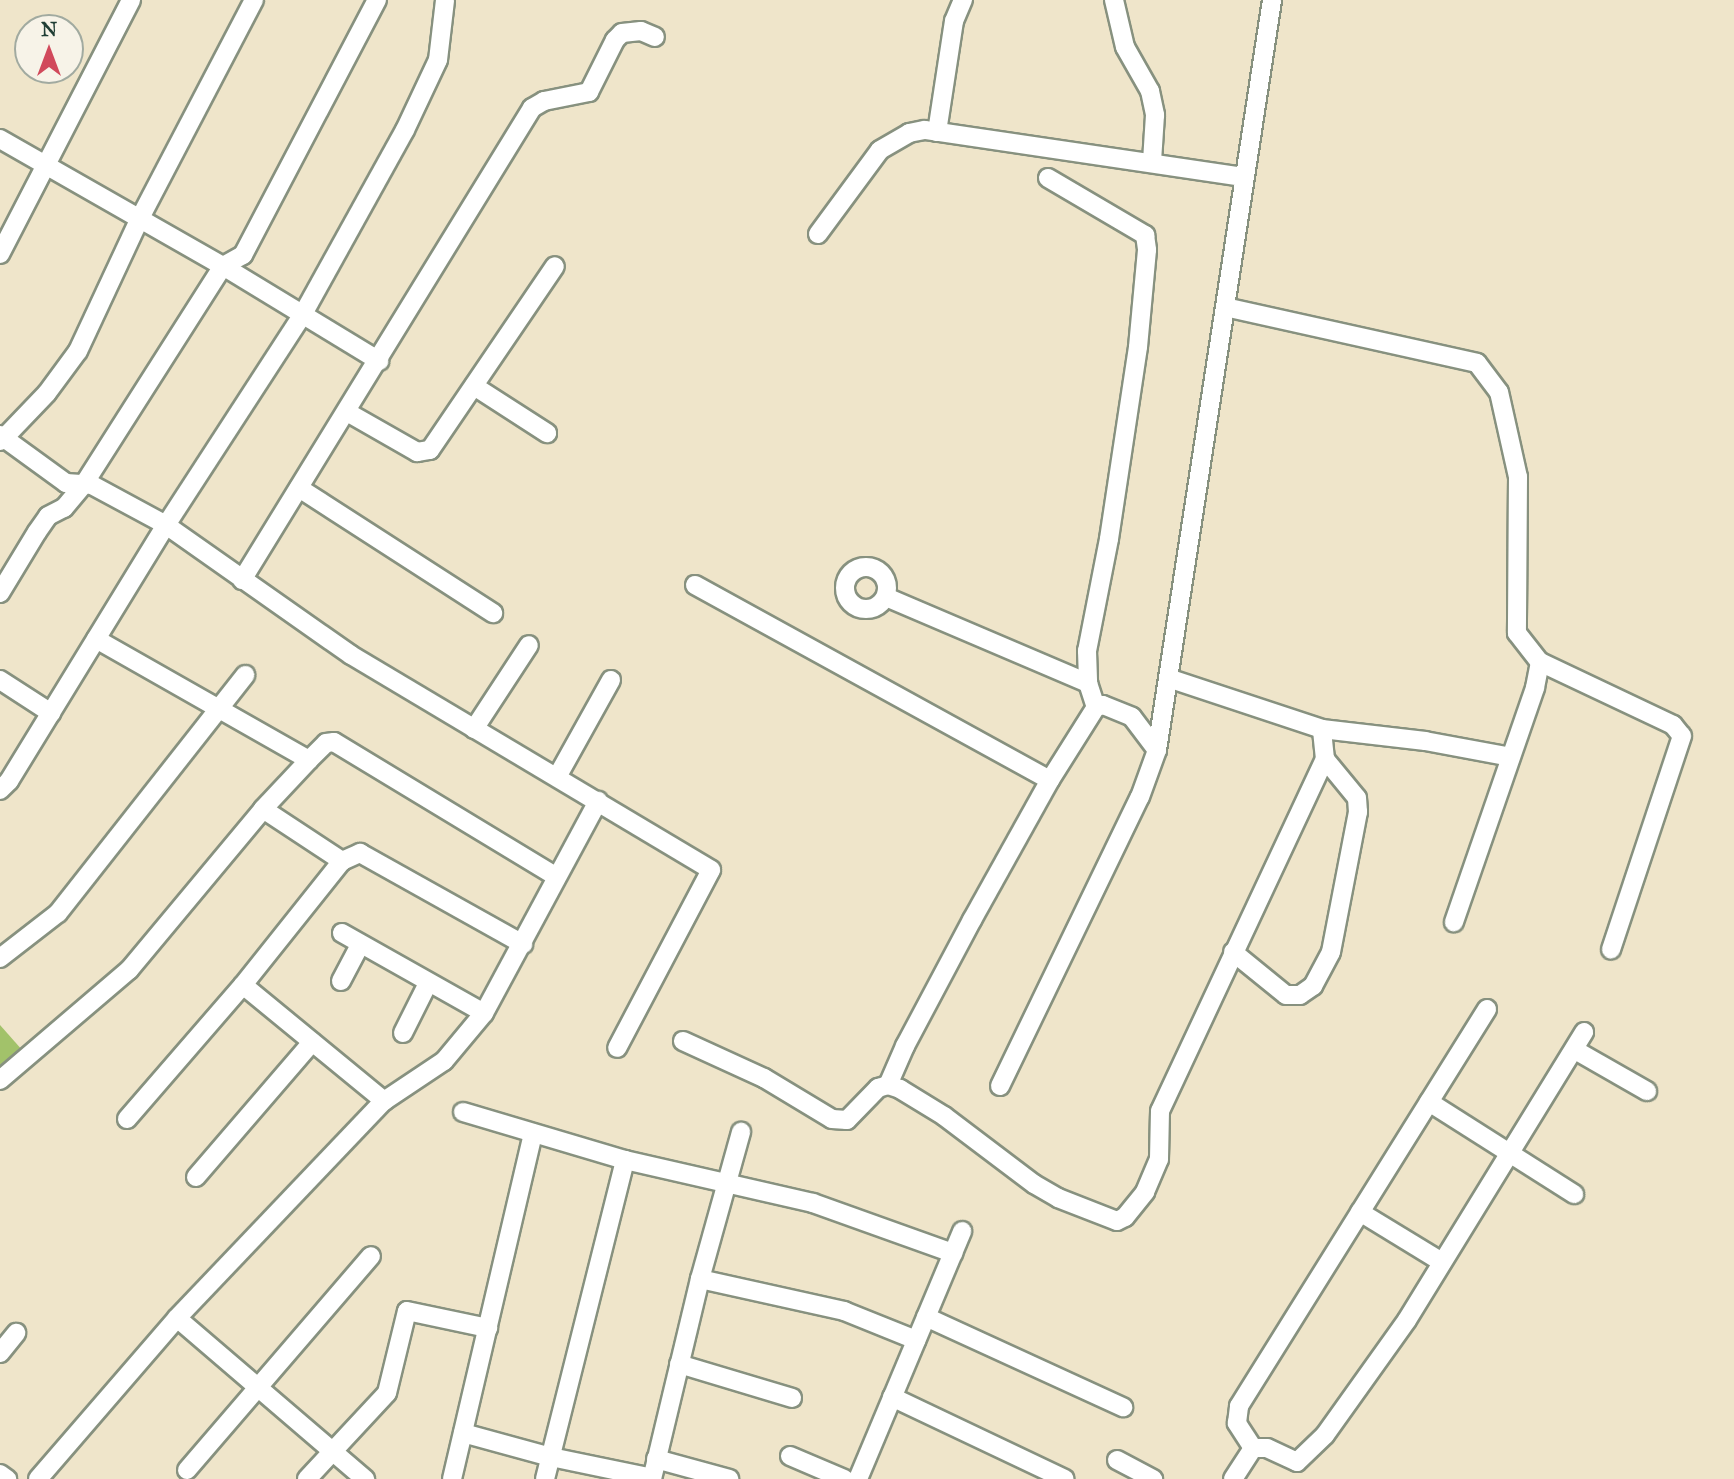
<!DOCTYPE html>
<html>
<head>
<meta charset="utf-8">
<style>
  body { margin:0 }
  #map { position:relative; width:1734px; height:1479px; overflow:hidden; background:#efe5ca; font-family:"IM FELL Great Primer",serif }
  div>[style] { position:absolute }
  .green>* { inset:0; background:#a2c26a }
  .roads { filter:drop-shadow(2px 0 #87917f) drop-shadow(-2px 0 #87917f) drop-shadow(0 2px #87917f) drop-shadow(0 -2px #87917f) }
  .minor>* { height:18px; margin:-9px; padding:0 9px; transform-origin:9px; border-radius:9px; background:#fff }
  .minor>.ring { margin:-9px; padding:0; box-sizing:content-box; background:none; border:18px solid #fff; border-radius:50% }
  span { translate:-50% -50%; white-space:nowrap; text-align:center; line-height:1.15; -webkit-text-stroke:5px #f7f3e8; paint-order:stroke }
  .north { position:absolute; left:14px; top:14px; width:70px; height:70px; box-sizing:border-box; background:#f7f3e8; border:2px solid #a1aaa0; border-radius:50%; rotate:0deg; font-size:19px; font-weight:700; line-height:28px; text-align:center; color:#1f3d34 }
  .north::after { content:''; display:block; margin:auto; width:24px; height:32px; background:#d1495b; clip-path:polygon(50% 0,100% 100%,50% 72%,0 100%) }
</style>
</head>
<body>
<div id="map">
  <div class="green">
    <i style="clip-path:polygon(0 1025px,23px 1051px,0 1071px)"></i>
  </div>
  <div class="roads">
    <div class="minor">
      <i style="left:1114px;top:0;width:48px;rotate:76.8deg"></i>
      <i style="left:1125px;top:47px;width:51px;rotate:60.4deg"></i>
      <i style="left:1150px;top:91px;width:25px;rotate:78deg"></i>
      <i style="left:1155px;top:115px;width:47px;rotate:93.7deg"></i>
      <i style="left:937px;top:132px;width:112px;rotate:-81.3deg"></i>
      <i style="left:954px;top:21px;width:23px;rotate:-67deg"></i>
      <i style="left:0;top:139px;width:257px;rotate:29.7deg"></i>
      <i style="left:223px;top:266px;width:183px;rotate:31.3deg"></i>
      <i style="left:1048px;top:178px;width:113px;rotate:30.4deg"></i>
      <i style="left:1145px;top:235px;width:15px;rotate:82deg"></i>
      <i style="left:1147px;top:250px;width:97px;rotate:95.3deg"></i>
      <i style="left:1138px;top:347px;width:194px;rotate:98.6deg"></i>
      <i style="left:1109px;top:539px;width:114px;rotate:101.1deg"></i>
      <i style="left:1087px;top:651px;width:32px;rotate:88deg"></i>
      <i style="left:1088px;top:683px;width:25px;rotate:72deg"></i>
      <i style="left:818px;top:234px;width:104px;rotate:-53.6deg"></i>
      <i style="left:880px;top:150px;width:34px;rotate:-30deg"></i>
      <i style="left:909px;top:133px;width:16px;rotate:-11deg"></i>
      <i style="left:925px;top:130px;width:323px;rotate:8.4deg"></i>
      <i style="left:0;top:254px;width:286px;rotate:-62.7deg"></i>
      <i style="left:1225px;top:307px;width:258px;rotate:12.5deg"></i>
      <i style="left:1477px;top:363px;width:36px;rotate:53deg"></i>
      <i style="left:1499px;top:392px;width:87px;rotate:77.4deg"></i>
      <i style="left:1518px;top:477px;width:156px;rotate:90.4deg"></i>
      <i style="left:1517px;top:633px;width:37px;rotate:52deg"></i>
      <i style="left:1540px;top:662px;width:26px;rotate:101deg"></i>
      <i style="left:1535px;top:688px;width:248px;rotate:109.1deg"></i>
      <i style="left:474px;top:386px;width:87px;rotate:32.8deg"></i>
      <i style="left:347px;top:412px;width:81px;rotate:29.7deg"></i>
      <i style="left:417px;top:452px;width:13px;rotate:-9deg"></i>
      <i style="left:430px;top:450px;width:222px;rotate:-55.8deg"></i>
      <i style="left:0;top:435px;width:5px;rotate:37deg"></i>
      <i style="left:4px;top:438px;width:62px;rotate:-46.3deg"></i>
      <i style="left:47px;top:393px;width:52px;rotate:-53.6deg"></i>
      <i style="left:78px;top:351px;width:147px;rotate:-65deg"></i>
      <i style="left:140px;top:218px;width:246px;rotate:-62.4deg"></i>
      <i style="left:0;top:441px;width:5px;rotate:-37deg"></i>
      <i style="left:4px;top:438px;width:77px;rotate:36deg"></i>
      <i style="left:66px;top:483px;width:26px;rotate:4deg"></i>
      <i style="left:92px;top:485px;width:84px;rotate:28.4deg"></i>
      <i style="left:166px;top:525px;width:226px;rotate:35.1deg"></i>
      <i style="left:351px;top:655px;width:419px;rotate:30.8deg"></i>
      <i style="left:711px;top:870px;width:201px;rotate:117.8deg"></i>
      <i style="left:299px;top:488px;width:231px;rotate:32.8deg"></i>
      <i class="ring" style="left:845px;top:567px;width:24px;height:24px"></i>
      <i style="left:242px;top:580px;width:554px;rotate:-58.43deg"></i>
      <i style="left:532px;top:108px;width:14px;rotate:-30deg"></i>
      <i style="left:544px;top:101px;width:46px;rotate:-11.3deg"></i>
      <i style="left:589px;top:92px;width:58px;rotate:-63.4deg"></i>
      <i style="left:615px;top:40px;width:10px;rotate:-45deg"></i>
      <i style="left:622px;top:33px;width:19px;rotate:-6deg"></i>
      <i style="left:641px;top:31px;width:15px;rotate:23deg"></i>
      <i style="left:695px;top:585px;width:405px;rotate:28.8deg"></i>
      <i style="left:0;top:593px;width:71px;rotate:-58.8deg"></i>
      <i style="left:37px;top:532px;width:19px;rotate:-55deg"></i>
      <i style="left:48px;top:516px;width:18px;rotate:-27deg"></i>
      <i style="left:64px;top:508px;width:31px;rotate:-50deg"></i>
      <i style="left:84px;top:484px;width:259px;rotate:-57.5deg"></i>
      <i style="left:223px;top:266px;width:23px;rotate:-29deg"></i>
      <i style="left:243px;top:255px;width:288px;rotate:-62.3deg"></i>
      <i style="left:886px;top:597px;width:220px;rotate:23.1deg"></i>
      <i style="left:96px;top:639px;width:245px;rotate:29.6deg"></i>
      <i style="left:309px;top:760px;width:24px;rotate:-45deg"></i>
      <i style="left:326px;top:743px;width:8px;rotate:-7deg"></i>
      <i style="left:334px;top:742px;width:258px;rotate:31.2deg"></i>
      <i style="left:1540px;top:662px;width:147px;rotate:25.3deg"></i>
      <i style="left:1673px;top:725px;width:14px;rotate:51deg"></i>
      <i style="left:1682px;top:736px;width:225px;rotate:108.4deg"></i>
      <i style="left:1168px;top:678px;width:162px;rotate:18.3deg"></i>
      <i style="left:1322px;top:729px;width:104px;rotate:6.6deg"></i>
      <i style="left:1425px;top:741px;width:87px;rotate:10.5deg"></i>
      <i style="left:0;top:680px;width:61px;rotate:32.9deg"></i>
      <i style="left:474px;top:729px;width:100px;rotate:-56.8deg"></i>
      <i style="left:557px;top:777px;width:111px;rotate:-60.9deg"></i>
      <i style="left:0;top:790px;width:13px;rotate:-45deg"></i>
      <i style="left:9px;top:781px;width:300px;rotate:-58.5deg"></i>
      <i style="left:166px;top:525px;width:252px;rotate:-57deg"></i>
      <i style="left:303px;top:314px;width:210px;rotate:-61deg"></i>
      <i style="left:405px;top:130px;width:77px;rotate:-64.8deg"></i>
      <i style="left:438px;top:60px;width:60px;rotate:-83.3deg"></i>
      <i style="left:263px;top:809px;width:95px;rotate:33.4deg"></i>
      <i style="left:342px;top:933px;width:163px;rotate:29.4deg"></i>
      <i style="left:1233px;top:952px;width:68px;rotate:39.1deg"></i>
      <i style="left:1286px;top:995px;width:14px"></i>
      <i style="left:1300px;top:995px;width:16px;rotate:-35deg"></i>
      <i style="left:1313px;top:986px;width:38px;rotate:-62deg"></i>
      <i style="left:1331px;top:952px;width:143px;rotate:-79.1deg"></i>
      <i style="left:1358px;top:812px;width:14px;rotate:-94deg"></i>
      <i style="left:1357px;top:798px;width:50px;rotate:-129.4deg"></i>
      <i style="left:0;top:958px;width:73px;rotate:-37.8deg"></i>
      <i style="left:58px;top:913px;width:303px;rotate:-51.8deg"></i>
      <i style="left:341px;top:981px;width:41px;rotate:-62.2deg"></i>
      <i style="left:243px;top:985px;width:183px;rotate:39.4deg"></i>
      <i style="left:403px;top:1033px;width:56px;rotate:-63.4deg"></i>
      <i style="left:683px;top:1041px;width:89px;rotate:24.6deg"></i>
      <i style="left:764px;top:1078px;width:79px;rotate:31.1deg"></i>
      <i style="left:832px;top:1119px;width:15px;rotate:4deg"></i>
      <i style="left:847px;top:1120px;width:45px;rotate:-45.9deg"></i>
      <i style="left:878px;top:1088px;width:10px;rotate:-17deg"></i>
      <i style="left:888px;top:1085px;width:13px;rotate:18deg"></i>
      <i style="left:900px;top:1089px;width:52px;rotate:31.5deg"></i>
      <i style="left:944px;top:1116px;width:113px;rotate:37.1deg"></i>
      <i style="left:1034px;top:1184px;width:28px;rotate:30deg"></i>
      <i style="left:1058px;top:1198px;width:63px;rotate:21.3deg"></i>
      <i style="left:1117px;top:1221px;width:9px;rotate:-27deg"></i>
      <i style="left:1125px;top:1217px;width:32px;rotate:-51deg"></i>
      <i style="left:1145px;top:1192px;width:36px;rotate:-67deg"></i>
      <i style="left:1159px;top:1159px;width:48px;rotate:-88.8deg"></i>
      <i style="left:1160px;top:1111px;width:389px;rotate:-64.9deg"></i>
      <i style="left:1325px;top:759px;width:30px;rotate:-96deg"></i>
      <i style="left:1575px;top:1050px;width:83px;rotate:29.7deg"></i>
      <i style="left:0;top:1080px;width:170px;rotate:-40.5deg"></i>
      <i style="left:129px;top:970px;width:209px;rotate:-50.2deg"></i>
      <i style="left:263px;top:809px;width:67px;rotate:-46.8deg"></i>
      <i style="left:888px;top:1085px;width:43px;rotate:-66.4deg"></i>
      <i style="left:905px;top:1046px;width:143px;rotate:-62deg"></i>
      <i style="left:972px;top:920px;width:160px;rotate:-60.9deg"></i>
      <i style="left:1050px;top:780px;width:86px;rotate:-57.8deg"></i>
      <i style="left:1096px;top:707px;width:7px;rotate:-16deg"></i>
      <i style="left:1103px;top:705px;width:31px;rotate:22deg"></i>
      <i style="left:1132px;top:717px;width:41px;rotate:52.9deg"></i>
      <i style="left:1000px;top:1086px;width:321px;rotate:-64.2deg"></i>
      <i style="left:1140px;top:797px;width:50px;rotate:-70.1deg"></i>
      <i style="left:1157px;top:750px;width:759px;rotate:-81.28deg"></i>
      <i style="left:1429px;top:1102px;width:172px;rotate:32.4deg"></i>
      <i style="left:463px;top:1112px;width:169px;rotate:16.5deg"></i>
      <i style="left:625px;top:1160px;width:193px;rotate:12.9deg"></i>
      <i style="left:813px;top:1203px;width:149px;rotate:19.7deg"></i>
      <i style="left:127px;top:1119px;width:177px;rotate:-49.1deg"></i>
      <i style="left:243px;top:985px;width:159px;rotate:-51.4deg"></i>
      <i style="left:342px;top:861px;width:20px;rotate:-24deg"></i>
      <i style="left:360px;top:853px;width:187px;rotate:29.2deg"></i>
      <i style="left:196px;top:1177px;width:178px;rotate:-49.3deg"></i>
      <i style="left:1360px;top:1212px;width:96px;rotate:31.4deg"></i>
      <i style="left:700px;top:1279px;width:148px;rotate:12.5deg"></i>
      <i style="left:844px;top:1311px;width:78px;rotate:21.9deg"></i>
      <i style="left:926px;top:1317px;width:217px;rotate:24.6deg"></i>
      <i style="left:177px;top:1318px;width:248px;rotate:40.6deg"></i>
      <i style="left:0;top:1353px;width:26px;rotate:-51deg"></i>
      <i style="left:679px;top:1364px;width:118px;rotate:16.7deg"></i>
      <i style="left:892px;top:1397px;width:191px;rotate:25.4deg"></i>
      <i style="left:463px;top:1433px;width:91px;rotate:15.3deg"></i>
      <i style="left:551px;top:1457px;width:103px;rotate:11.7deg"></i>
      <i style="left:1253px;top:1448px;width:14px"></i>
      <i style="left:1267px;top:1448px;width:33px;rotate:25deg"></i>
      <i style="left:1297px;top:1462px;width:39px;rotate:-44deg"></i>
      <i style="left:1325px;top:1435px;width:141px;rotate:-54.5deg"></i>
      <i style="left:1407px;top:1320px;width:338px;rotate:-58.4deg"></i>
      <i style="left:1253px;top:1448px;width:30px;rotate:-123deg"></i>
      <i style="left:1237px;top:1423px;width:17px;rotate:-83deg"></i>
      <i style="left:1239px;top:1406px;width:468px;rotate:-58deg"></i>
      <i style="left:790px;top:1456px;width:59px;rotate:23.1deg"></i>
      <i style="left:656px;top:1459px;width:76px;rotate:15.3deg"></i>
      <i style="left:1117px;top:1460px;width:41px;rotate:27.8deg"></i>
      <i style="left:187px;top:1470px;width:282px;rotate:-49.3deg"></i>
      <i style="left:0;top:1474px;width:9px;rotate:36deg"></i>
      <i style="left:38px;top:1479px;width:213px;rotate:-49.2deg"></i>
      <i style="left:177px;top:1318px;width:300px;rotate:-46.4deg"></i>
      <i style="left:384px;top:1101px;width:72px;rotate:-33.7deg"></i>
      <i style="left:444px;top:1061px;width:62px;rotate:-50.2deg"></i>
      <i style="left:484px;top:1013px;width:241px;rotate:-61.7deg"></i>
      <i style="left:307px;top:1479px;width:117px;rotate:-47.1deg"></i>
      <i style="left:387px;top:1393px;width:84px;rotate:-76.3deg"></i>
      <i style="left:407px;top:1311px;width:83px;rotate:11.9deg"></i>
      <i style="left:452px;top:1479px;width:355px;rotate:-76.8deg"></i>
      <i style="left:545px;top:1479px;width:329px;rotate:-75.9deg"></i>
      <i style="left:652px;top:1479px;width:206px;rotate:-76.5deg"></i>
      <i style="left:700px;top:1279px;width:153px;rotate:-74.4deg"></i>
      <i style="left:858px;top:1479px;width:269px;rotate:-67.2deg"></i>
      <i style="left:1233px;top:1479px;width:37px;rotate:-57deg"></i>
    </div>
  </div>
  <div class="north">N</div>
</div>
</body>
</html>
